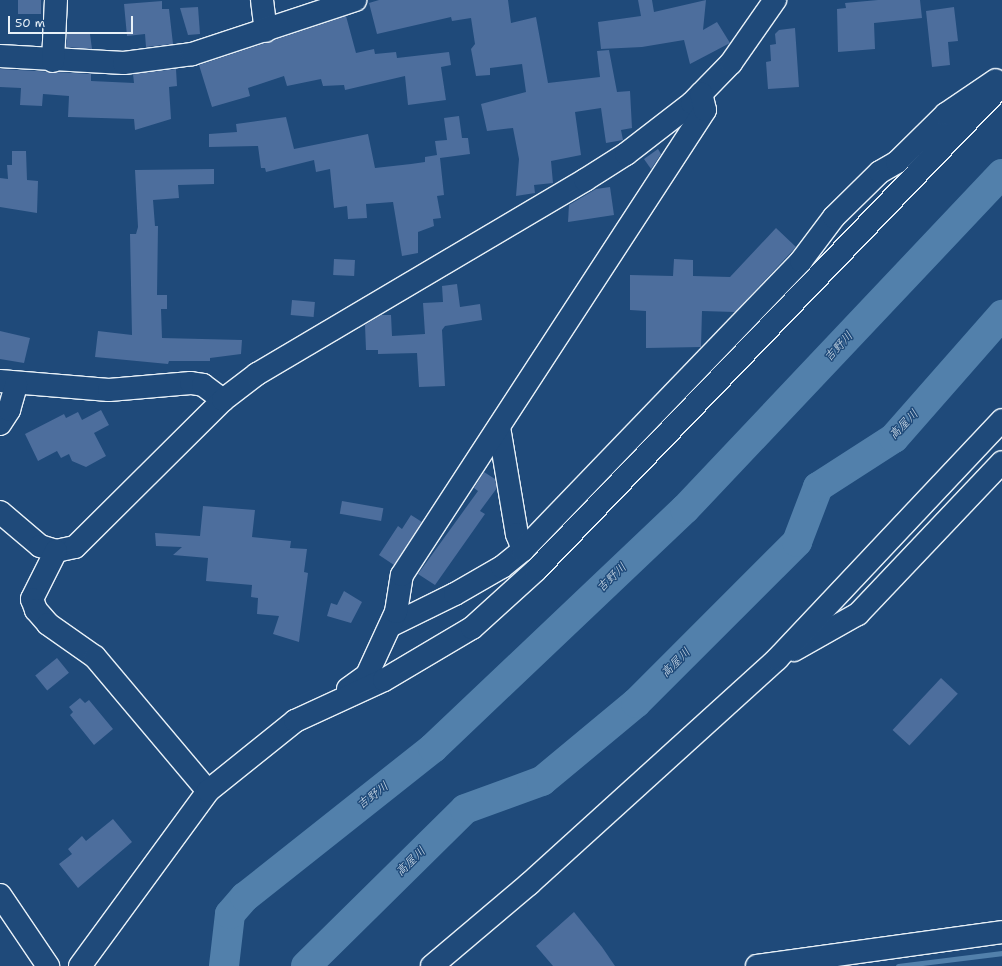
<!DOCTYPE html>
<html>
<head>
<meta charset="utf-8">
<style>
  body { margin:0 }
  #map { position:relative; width:1002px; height:966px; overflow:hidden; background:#1f4a7a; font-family:"Shantell Sans","Klee One",sans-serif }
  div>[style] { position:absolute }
  .stream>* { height:5px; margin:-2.5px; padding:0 2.5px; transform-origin:2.5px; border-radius:2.5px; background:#5280ab }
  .river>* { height:30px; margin:-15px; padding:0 15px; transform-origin:15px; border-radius:15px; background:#5280ab }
  .building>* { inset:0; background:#4d6e9d; transform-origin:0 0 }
  .roads { filter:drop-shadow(1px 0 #e8f1f8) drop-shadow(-1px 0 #e8f1f8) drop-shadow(0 1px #e8f1f8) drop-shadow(0 -1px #e8f1f8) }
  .minor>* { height:22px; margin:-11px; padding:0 11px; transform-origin:11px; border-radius:11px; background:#1f4a7a }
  span { translate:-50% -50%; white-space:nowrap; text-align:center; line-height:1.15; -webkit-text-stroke:3px #1f4a7a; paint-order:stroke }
  .water-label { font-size:12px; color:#d2e0ec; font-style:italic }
  .scale { position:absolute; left:8px; top:16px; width:125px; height:18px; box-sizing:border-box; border:2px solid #e8f1f8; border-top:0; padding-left:5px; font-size:12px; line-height:14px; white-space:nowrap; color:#e8f1f8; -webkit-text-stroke:3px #1f4a7a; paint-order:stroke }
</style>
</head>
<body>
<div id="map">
  <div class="stream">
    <i style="left:898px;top:966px;width:105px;rotate:-7.1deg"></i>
  </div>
  <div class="river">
    <i style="left:224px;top:966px;width:52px;rotate:-83.4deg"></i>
    <i style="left:230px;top:914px;width:23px;rotate:-49deg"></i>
    <i style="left:245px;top:897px;width:240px;rotate:-38.4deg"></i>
    <i style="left:433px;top:748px;width:347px;rotate:-43.5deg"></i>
    <i style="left:685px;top:509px;width:461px;rotate:-46.6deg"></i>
    <i style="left:306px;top:966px;width:223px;rotate:-44.6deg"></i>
    <i style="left:465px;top:809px;width:82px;rotate:-20deg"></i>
    <i style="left:542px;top:781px;width:122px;rotate:-39.7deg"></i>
    <i style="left:636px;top:703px;width:228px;rotate:-45deg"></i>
    <i style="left:797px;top:542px;width:59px;rotate:-69.1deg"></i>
    <i style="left:818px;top:487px;width:90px;rotate:-32.8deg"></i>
    <i style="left:894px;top:438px;width:164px;rotate:-48.7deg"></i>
  </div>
  <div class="building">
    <i style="left:18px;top:0;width:23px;height:14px"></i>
    <i style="clip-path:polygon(379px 0,508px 0,511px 23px,536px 17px,548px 83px,600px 77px,597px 51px,609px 50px,617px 92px,630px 91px,632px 128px,621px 130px,623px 140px,606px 143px,601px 108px,575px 112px,581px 155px,551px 161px,553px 183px,534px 185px,535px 193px,516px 196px,519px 159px,513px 128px,487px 131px,481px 104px,526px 92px,522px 64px,490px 68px,490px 75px,476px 76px,471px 49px,475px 44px,471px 18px,452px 21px,451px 17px,377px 34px,369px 3px)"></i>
    <i style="clip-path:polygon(638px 0,652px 0,654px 12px,706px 0,703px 30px,717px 22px,730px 43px,690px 64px,684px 40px,642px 47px,601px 49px,598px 22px,641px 16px)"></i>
    <i style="clip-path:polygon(878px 0,920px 0,922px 18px,874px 23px,875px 49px,838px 52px,837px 9px,846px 8px,845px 3px)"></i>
    <i style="clip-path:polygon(162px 1px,162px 9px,169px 9px,173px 44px,146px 47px,145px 34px,127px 36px,124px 4px)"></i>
    <i style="clip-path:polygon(198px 7px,200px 34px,188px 35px,180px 8px)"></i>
    <i style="clip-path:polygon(954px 7px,958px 41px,948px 42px,950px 65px,932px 67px,926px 11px)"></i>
    <i style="clip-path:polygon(346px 16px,356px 53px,374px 49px,375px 54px,396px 52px,397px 58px,449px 52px,451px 65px,441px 67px,446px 100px,408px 105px,405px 76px,345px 90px,344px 85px,323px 86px,321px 79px,287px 86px,284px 76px,248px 88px,250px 96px,212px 107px,199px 65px)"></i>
    <i style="clip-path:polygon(795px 28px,799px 87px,768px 89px,766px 62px,771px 61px,770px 45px,776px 44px,775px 34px,779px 30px)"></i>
    <i style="clip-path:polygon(67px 33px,90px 34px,92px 49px,66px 47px)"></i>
    <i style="clip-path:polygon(0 69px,91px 74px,91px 81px,134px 83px,133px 74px,176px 69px,177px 86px,169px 87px,171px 119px,135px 130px,134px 119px,68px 117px,69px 96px,43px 94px,42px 106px,20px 105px,21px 88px,0 87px)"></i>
    <i style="clip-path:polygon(459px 116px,462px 138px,468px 138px,470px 154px,440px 158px,444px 195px,437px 196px,441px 218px,433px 219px,434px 226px,418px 232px,418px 253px,402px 256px,393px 202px,366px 204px,367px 218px,348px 219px,347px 206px,334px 208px,330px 169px,316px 172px,314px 160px,266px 172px,265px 168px,261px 168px,258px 146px,209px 147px,209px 134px,237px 132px,236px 124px,286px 117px,294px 149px,368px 134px,375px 168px,411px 164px,425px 162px,425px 157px,437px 155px,435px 141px,447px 140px,444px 118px)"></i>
    <i style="clip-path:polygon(658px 149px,661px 154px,651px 169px,644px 159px)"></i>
    <i style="clip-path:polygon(12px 151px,26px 151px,27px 180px,38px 181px,37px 213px,0 207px,0 178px,8px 179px,7px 165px,12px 165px)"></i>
    <i style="clip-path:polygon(214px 169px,214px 184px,178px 185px,179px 198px,153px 200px,155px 226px,158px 226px,157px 295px,167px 295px,167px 309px,161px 309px,162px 338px,242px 340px,241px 354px,210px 358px,210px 361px,169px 361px,168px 364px,95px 357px,98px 331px,132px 335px,130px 234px,136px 234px,138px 227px,135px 170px)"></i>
    <i style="clip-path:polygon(610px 187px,614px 215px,568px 222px,569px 205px,596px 189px)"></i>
    <i style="clip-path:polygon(776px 228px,796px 247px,735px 312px,702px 311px,701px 347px,646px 348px,646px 311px,630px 310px,630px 275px,673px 276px,674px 259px,693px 260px,693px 276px,730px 277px)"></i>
    <i style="left:334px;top:259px;width:21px;height:16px;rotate:3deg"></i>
    <i style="clip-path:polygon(457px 284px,460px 307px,480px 304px,482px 320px,445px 326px,442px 330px,445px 386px,419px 387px,417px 353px,378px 354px,378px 350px,366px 350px,365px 325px,381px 315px,391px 315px,392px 336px,425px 334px,423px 303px,443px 302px,442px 286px)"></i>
    <i style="left:292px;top:300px;width:23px;height:15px;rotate:5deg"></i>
    <i style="clip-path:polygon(0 331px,30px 338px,24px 363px,0 359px)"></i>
    <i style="clip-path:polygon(101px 410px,109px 425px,94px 433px,106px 456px,86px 467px,72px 461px,69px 454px,61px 458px,57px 451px,38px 461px,25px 434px,64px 414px,66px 418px,78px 412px,82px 420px)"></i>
    <i style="clip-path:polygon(484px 472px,495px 479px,497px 488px,480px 511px,485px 514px,435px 585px,418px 574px,478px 491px,474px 488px)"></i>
    <i style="left:342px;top:501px;width:42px;height:13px;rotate:10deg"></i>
    <i style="clip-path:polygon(203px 506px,255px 510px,252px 537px,291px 541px,290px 548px,307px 549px,304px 572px,308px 573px,299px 642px,273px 634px,279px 616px,257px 614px,258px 598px,251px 597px,252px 585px,206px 581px,208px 558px,173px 555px,182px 547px,156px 546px,155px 533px,200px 536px)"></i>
    <i style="clip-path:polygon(411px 515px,422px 522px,394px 565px,379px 555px,398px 526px,402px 529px)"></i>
    <i style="clip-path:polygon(344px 591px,362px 602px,351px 623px,327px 616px,331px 603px,337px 605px)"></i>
    <i style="left:57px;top:658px;width:19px;height:28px;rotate:51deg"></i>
    <i style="left:941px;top:678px;width:23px;height:71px;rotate:43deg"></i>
    <i style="clip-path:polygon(80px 698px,85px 703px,89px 700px,113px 729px,94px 745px,70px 715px,73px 712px,69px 707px)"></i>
    <i style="clip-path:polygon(113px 819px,132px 842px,78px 888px,59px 864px,72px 854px,68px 849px,82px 836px,86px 841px)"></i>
    <i style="clip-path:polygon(574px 912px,602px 947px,615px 966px,553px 966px,536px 946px)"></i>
  </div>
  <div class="roads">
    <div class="minor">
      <i style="left:262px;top:0;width:31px;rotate:83deg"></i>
      <i style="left:0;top:56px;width:124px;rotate:3.2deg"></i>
      <i style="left:124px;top:63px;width:69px;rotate:-7.5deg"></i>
      <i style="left:192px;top:54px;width:172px;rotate:-18.3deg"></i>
      <i style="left:53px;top:61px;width:61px;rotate:-87.2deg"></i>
      <i style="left:0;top:381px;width:109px;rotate:4.7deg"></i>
      <i style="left:109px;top:390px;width:82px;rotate:-4.9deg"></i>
      <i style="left:191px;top:383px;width:12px;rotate:9deg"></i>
      <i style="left:203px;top:385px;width:25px;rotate:37deg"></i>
      <i style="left:0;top:424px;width:17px;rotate:-57deg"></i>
      <i style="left:9px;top:410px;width:26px;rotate:-74deg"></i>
      <i style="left:499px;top:427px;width:109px;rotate:80.5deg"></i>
      <i style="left:517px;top:534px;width:17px;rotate:69deg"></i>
      <i style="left:0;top:512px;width:52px;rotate:40.4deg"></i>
      <i style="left:40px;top:546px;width:17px;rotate:17deg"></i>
      <i style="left:56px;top:551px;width:19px;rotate:-12deg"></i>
      <i style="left:75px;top:547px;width:209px;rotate:-44.8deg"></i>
      <i style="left:223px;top:400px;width:43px;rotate:-37.4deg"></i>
      <i style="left:257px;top:374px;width:381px;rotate:-30.6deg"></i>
      <i style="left:585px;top:180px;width:49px;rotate:-32.4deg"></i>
      <i style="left:626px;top:154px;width:83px;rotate:-37.7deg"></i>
      <i style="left:692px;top:103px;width:56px;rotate:-45.7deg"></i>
      <i style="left:731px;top:63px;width:77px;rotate:-55.1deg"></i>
      <i style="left:56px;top:551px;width:54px;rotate:116.6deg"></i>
      <i style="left:32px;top:599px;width:12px;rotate:70deg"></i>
      <i style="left:36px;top:610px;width:18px;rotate:49deg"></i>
      <i style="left:48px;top:624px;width:57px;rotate:35.1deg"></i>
      <i style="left:95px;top:657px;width:175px;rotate:49.9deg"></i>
      <i style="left:390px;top:626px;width:72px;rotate:-26.2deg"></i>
      <i style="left:455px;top:594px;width:54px;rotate:-29.9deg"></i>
      <i style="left:502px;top:567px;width:27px;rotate:-39deg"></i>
      <i style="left:523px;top:550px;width:401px;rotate:-46.1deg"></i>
      <i style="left:801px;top:261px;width:55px;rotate:-53.1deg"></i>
      <i style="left:834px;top:217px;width:64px;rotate:-44.4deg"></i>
      <i style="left:880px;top:172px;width:20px;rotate:-30deg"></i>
      <i style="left:897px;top:162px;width:69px;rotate:-44.4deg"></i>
      <i style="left:946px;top:114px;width:60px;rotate:-34.2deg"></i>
      <i style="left:794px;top:650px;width:73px;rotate:-29.4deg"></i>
      <i style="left:858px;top:614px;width:209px;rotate:-46.5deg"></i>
      <i style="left:348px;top:689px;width:24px;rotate:-36deg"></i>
      <i style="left:367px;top:675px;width:69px;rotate:-65.3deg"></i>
      <i style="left:396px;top:612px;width:37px;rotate:-81deg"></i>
      <i style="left:402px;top:575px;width:555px;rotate:-56.91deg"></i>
      <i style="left:705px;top:110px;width:17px;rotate:-103deg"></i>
      <i style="left:0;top:895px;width:86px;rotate:55.9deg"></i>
      <i style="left:80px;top:966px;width:217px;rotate:-53.8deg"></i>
      <i style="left:208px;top:791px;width:112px;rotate:-38.8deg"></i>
      <i style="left:295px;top:721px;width:98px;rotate:-24.7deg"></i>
      <i style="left:384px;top:680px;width:102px;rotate:-30.6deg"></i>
      <i style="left:472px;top:628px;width:86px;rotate:-42.2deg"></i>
      <i style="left:536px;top:570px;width:673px;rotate:-46.14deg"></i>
      <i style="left:432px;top:966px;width:127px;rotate:-40.2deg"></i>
      <i style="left:529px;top:884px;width:335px;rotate:-42.2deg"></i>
      <i style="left:777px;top:659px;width:328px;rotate:-46.7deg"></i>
      <i style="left:757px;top:966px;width:247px;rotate:-7.9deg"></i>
    </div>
  </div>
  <div class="water-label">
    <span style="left:839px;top:347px;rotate:-47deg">吉野川</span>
    <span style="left:904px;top:425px;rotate:-46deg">高屋川</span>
    <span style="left:612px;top:578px;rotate:-44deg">吉野川</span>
    <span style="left:676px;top:663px;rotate:-45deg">高屋川</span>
    <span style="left:373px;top:796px;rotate:-38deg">吉野川</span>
    <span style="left:411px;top:862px;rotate:-44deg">高屋川</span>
  </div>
  <div class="scale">50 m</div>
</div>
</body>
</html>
